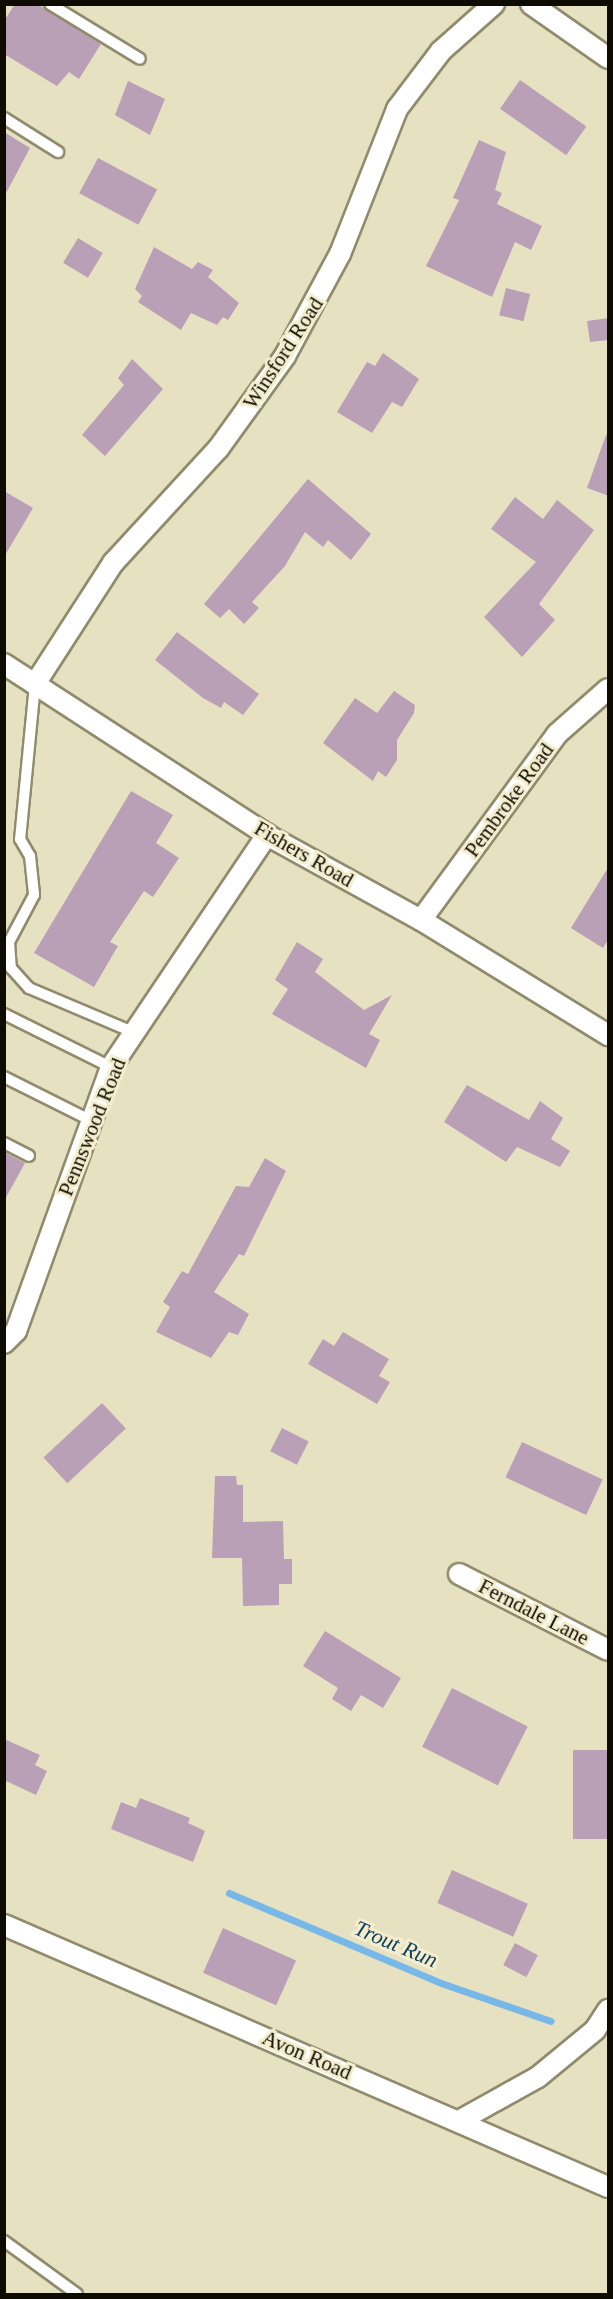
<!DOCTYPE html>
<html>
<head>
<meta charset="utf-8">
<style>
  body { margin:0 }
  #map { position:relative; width:613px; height:2299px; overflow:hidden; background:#e6e1c1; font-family:"Times New Roman",serif }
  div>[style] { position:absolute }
  .stream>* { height:7px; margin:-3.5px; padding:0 3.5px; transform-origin:3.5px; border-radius:3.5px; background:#78b8e8 }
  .building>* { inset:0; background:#baa0b7; transform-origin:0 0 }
  .roads { filter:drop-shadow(2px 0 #908b6d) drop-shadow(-2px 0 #908b6d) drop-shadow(0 2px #908b6d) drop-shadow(0 -2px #908b6d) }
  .lane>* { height:10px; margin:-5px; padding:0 5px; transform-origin:5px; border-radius:5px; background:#fff }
  .street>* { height:20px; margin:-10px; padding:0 10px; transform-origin:10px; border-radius:10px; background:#fff }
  span { translate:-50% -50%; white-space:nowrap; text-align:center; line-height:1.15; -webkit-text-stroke:6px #f4eece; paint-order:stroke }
  .street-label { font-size:21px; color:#0e0b03 }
  .water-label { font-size:22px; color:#0f4161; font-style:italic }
  .frame { position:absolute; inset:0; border:6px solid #0e0b03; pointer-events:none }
</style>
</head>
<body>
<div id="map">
  <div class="stream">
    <i style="left:229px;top:1893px;width:230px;rotate:23deg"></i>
    <i style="left:441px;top:1983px;width:116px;rotate:19.1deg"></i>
  </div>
  <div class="building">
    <i style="clip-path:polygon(15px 4px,37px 4px,101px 44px,79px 79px,69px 72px,57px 86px,4px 54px,4px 21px)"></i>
    <i style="left:520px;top:80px;width:81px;height:35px;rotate:35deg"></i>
    <i style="clip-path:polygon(128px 81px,165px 99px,150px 135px,115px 115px)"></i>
    <i style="clip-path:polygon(4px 132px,30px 148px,4px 197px)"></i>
    <i style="clip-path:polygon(479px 140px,506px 152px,495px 190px,502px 193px,497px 204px,542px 226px,531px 250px,515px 242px,492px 297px,426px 266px,459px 200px,453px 198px)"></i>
    <i style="left:98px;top:158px;width:67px;height:40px;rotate:28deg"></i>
    <i style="left:78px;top:238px;width:29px;height:29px;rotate:31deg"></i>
    <i style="clip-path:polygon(154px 247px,192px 269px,198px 262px,213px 270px,208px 277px,239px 303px,228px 320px,223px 317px,217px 325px,191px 313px,181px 330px,138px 302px,142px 296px,135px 289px)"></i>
    <i style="left:506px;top:288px;width:25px;height:28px;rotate:14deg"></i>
    <i style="clip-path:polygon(609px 318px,609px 340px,590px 342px,587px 321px)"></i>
    <i style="clip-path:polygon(383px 353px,419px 379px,402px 407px,392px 402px,372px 433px,337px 412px,367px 362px,375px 366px)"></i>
    <i style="clip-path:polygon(132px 359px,163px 389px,105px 456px,82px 435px,124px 385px,118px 378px)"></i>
    <i style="clip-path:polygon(606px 435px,609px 436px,609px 496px,587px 488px)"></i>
    <i style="clip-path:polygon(308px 479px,371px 534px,351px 560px,328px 540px,323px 547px,305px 532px,285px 566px,252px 602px,259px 608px,244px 624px,229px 609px,220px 618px,204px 604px)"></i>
    <i style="clip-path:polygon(4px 491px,33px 508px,4px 557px)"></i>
    <i style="clip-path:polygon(515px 497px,543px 519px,557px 500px,594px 530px,539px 604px,555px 620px,522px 657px,484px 617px,536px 562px,491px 529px)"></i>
    <i style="clip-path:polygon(177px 632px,259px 694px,243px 715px,224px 702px,221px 708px,203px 698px,155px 660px)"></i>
    <i style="clip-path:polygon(394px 691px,415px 705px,414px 713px,397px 740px,397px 760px,386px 777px,378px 771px,373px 781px,323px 743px,355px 698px,377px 713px)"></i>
    <i style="clip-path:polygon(131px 791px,173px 815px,156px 843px,179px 858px,153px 897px,144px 891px,110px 942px,118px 946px,94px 987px,34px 953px)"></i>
    <i style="clip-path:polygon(609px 866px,609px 938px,603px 948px,571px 928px)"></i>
    <i style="clip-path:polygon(297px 942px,323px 959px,315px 972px,364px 1010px,392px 995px,369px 1034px,380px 1040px,366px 1068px,272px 1014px,288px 989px,275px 980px)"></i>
    <i style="clip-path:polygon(467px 1085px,529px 1120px,540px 1101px,563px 1118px,551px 1139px,570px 1151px,560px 1167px,517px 1147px,506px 1162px,444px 1122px)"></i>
    <i style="clip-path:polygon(4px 1152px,25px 1163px,4px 1201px)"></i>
    <i style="clip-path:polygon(265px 1158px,286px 1171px,244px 1256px,239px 1254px,214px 1292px,249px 1314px,238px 1335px,229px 1332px,211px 1358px,156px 1332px,170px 1307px,163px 1302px,182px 1271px,188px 1274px,236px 1186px,249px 1187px)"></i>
    <i style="clip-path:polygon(343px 1332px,389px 1359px,379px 1376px,390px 1382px,377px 1404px,308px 1364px,323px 1339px,334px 1346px)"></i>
    <i style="left:102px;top:1403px;width:35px;height:80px;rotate:47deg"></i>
    <i style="left:282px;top:1428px;width:30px;height:26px;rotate:27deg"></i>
    <i style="left:522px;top:1442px;width:89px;height:39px;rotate:25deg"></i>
    <i style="clip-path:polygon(215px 1476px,236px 1476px,237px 1485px,243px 1485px,243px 1522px,283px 1521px,284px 1559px,292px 1559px,292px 1584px,279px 1584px,279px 1605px,243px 1606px,242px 1558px,212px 1558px)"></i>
    <i style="clip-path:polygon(325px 1631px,401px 1678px,383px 1708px,361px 1695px,351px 1711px,332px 1699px,338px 1688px,303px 1666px)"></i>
    <i style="left:452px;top:1688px;width:85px;height:66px;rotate:27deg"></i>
    <i style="clip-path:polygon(4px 1739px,40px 1755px,35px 1765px,47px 1771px,36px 1795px,4px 1780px)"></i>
    <i style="left:609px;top:1750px;width:89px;height:36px;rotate:90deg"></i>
    <i style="clip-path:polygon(140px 1798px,190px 1818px,188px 1823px,205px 1831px,193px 1862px,111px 1829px,121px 1802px,136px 1808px)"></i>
    <i style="left:452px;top:1870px;width:83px;height:36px;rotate:24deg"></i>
    <i style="left:223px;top:1928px;width:80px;height:49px;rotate:24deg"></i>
    <i style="left:515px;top:1943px;width:26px;height:25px;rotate:28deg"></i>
  </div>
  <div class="roads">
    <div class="lane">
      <i style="left:50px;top:4px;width:105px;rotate:31.4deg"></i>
      <i style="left:4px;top:118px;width:64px;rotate:32.2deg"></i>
      <i style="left:35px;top:684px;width:156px;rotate:95.5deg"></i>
      <i style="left:20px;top:839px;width:20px;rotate:60deg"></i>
      <i style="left:30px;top:856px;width:39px;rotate:84deg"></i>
      <i style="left:34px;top:895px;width:53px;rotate:118deg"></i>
      <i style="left:9px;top:942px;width:26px;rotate:86deg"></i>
      <i style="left:11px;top:968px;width:27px;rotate:48deg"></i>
      <i style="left:29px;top:988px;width:115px;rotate:23deg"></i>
      <i style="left:4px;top:1014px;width:119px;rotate:26.4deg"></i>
      <i style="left:4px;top:1077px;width:98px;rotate:26.6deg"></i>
      <i style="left:4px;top:1143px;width:28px;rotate:27deg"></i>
      <i style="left:4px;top:2241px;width:90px;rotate:36deg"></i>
    </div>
    <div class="street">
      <i style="left:531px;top:4px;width:94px;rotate:35deg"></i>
      <i style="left:4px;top:664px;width:314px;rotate:33deg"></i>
      <i style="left:267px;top:835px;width:176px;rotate:28.9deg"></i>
      <i style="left:421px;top:920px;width:220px;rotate:31.6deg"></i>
      <i style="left:35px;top:684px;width:144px;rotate:-57.2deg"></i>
      <i style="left:113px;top:563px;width:155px;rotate:-47.4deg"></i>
      <i style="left:218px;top:449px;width:115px;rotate:-54.2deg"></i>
      <i style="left:285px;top:356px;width:116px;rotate:-61.7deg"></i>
      <i style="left:340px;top:254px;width:156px;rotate:-68.5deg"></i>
      <i style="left:397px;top:109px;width:73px;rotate:-52.8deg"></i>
      <i style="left:441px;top:51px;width:71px;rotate:-41.6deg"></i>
      <i style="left:421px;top:920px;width:230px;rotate:-53.8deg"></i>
      <i style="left:557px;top:734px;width:68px;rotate:-41.4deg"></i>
      <i style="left:4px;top:1343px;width:17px;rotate:-45deg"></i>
      <i style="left:16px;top:1331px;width:281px;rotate:-70.2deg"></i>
      <i style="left:111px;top:1067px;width:280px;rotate:-56.1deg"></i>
      <i style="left:459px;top:1574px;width:167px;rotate:27deg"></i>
      <i style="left:4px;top:1925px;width:658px;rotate:23.45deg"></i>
      <i style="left:459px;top:2121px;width:90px;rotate:-29.1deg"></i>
      <i style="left:538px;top:2077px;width:74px;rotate:-39.5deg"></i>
      <i style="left:595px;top:2030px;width:24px;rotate:-57deg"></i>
    </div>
  </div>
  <div class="street-label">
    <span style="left:283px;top:353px;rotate:-57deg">Winsford Road</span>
    <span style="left:509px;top:800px;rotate:-54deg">Pembroke Road</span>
    <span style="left:304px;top:854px;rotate:30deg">Fishers Road</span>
    <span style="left:92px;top:1127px;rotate:-68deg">Pennswood Road</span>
    <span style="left:534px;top:1612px;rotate:27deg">Ferndale Lane</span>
    <span style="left:307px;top:2055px;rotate:23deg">Avon Road</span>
  </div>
  <div class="water-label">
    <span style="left:396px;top:1944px;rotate:23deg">Trout Run</span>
  </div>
  <div class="frame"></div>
</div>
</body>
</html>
